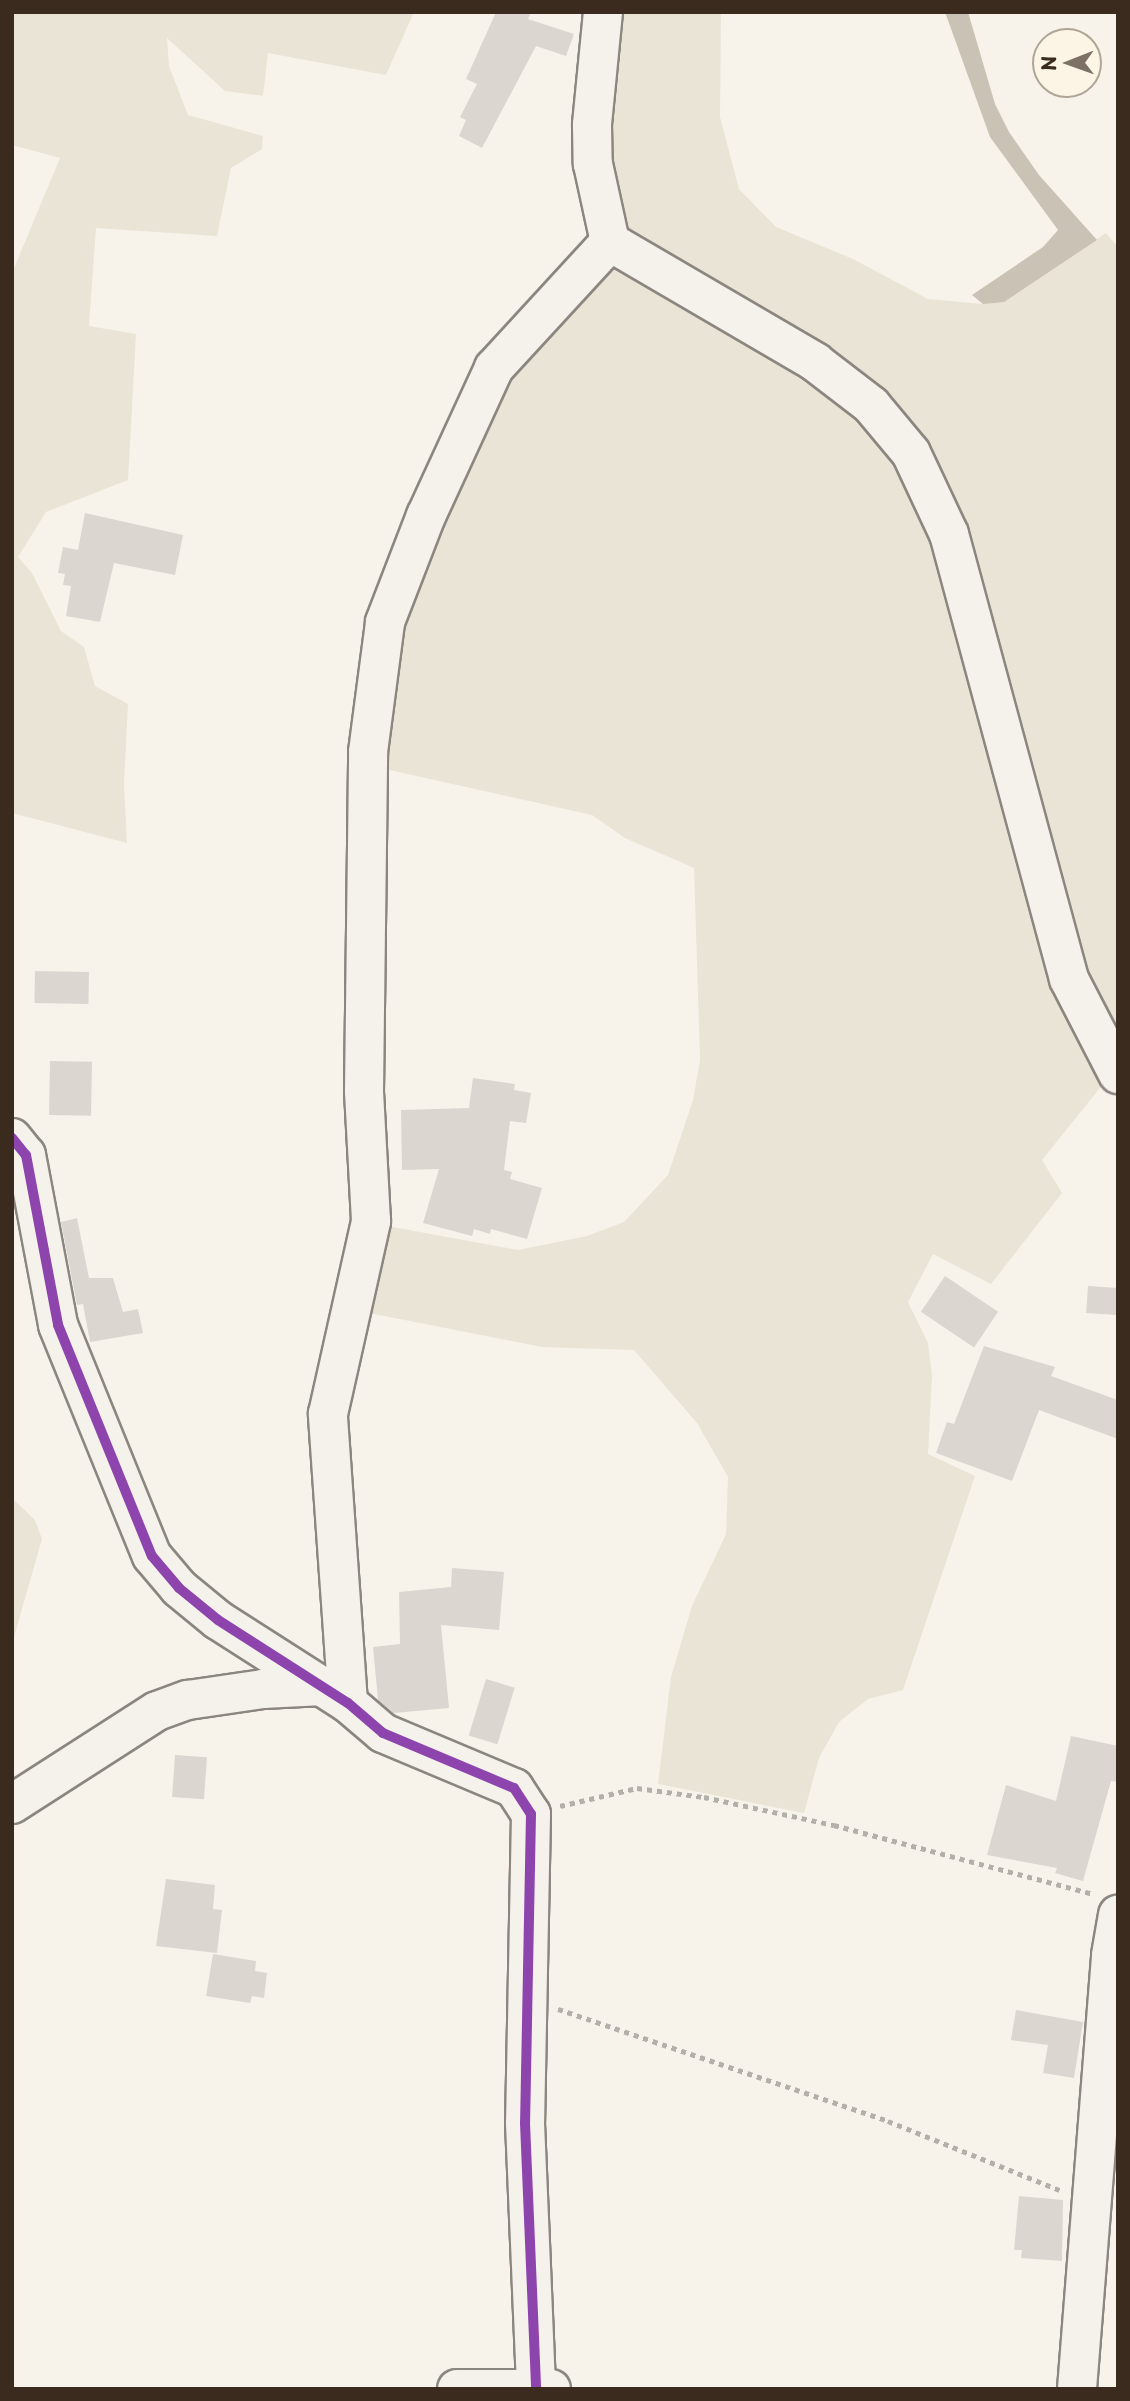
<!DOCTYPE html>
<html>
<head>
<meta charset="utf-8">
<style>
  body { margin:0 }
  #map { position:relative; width:1130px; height:2401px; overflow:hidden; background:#f7f3ea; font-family:"Playpen Sans",sans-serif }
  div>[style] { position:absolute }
  .green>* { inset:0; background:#eae4d7 }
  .water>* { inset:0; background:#cac2b5 }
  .building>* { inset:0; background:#dbd7d0; transform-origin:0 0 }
  .path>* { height:4.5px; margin-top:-2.25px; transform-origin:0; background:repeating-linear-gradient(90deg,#b3afa9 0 5px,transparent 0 10px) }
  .roads { filter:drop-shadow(2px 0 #8b867f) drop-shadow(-2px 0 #8b867f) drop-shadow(0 2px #8b867f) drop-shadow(0 -2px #8b867f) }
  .minor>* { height:38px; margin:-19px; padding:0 19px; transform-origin:19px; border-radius:19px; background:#f5f2ec }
  .bus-1>* { height:10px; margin:-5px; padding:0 5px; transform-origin:5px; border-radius:5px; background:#8e44ad }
  span { translate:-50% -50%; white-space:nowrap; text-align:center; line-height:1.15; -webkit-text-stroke:6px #fcf5e5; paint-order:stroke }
  .frame { position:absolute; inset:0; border:14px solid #3b2a1e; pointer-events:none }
  .north { position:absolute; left:1032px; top:28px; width:70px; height:70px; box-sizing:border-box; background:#fcf5e5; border:2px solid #afa495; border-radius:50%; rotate:269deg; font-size:19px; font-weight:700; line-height:28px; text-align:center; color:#3b2a1e }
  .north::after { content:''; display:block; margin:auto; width:24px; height:32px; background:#7d7065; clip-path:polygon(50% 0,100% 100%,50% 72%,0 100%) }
</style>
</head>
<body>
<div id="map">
  <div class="green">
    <i style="clip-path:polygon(12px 12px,414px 12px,386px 75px,268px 53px,263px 96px,225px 91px,167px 38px,169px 66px,188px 115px,263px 136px,262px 149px,231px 168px,217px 236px,96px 228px,89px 326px,136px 334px,128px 480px,46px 512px,18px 557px,32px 573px,61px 631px,84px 647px,95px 686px,128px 704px,124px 784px,127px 843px,12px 813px,12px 273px,60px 158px,12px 145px)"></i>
    <i style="clip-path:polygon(612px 12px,721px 12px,720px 117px,739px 189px,776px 227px,853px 259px,928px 299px,983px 304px,1004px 301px,1106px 233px,1118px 247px,1118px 1065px,915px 453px,616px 240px,604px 183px)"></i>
    <i style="clip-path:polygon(610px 259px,801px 360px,907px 459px,1112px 1073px,1042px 1160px,1062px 1193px,991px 1284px,933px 1254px,908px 1302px,928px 1343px,932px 1375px,928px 1454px,975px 1476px,903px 1690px,868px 1699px,839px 1722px,819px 1758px,804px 1813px,658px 1784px,671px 1677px,692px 1606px,726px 1534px,728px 1477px,697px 1423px,634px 1350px,542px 1347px,359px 1311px,376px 1224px,518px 1250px,587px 1236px,624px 1222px,668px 1175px,693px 1100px,700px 1060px,694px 868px,625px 838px,592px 815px,376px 767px,386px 654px,463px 433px)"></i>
    <i style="clip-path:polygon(12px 1498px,35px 1520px,42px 1539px,12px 1644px)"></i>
  </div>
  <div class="water">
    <i style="clip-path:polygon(945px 12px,968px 12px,995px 104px,1009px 132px,1039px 175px,1097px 240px,1004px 302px,983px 304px,972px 295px,1043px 247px,1058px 230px,990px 137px)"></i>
  </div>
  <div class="building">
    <i style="clip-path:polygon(496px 12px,531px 12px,528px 19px,574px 34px,566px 56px,536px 46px,482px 148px,459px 136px,466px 120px,460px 117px,477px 84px,466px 79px)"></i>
    <i style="clip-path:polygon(85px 513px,183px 535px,175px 575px,114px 563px,100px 622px,66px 616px,71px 586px,63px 585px,65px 574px,58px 573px,63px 547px,78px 550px)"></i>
    <i style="left:35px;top:971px;width:54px;height:32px;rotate:1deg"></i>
    <i style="left:50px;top:1061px;width:42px;height:54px;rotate:1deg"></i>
    <i style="clip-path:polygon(473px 1078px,515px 1084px,514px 1090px,531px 1093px,526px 1123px,510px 1121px,504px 1170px,512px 1172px,510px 1179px,542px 1188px,527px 1239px,491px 1229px,490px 1234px,474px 1229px,472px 1236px,423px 1223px,439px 1169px,402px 1170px,401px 1110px,469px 1108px)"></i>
    <i style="clip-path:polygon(77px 1218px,89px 1278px,113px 1278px,123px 1312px,138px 1309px,143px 1333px,90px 1342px,83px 1304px,77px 1305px,61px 1222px)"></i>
    <i style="left:945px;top:1276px;width:64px;height:43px;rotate:34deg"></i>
    <i style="left:1088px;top:1286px;width:30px;height:27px;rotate:4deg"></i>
    <i style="clip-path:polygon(984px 1346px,1055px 1367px,1051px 1376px,1118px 1400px,1118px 1439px,1039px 1410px,1012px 1481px,936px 1453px,947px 1422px,954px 1424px)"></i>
    <i style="clip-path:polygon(452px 1568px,504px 1572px,499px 1630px,441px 1625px,449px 1708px,394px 1713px,378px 1700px,373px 1647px,400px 1644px,399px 1592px,451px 1587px)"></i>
    <i style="left:486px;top:1679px;width:30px;height:59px;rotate:17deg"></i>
    <i style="clip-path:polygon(1071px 1736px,1118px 1746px,1118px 1782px,1111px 1781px,1083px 1881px,1055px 1873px,1057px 1868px,987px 1855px,1006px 1785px,1056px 1801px)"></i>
    <i style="left:175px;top:1755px;width:32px;height:42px;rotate:4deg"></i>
    <i style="clip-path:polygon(166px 1879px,215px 1885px,213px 1909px,222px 1910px,217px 1953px,156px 1946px)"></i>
    <i style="clip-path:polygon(213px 1954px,256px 1961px,255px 1971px,267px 1973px,264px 1998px,252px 1996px,250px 2003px,206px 1996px)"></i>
    <i style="clip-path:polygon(1016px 2010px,1083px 2022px,1074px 2078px,1043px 2073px,1048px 2045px,1011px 2040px)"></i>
    <i style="clip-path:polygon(1019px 2196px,1063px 2200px,1062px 2261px,1021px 2258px,1022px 2250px,1014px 2250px)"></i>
  </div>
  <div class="path">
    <i style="left:560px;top:1806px;width:79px;rotate:-13.2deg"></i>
    <i style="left:637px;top:1788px;width:68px;rotate:7.7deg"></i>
    <i style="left:704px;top:1797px;width:133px;rotate:12.2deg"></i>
    <i style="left:834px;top:1825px;width:268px;rotate:14.9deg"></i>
    <i style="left:558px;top:2009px;width:348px;rotate:18.7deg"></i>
    <i style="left:888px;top:2121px;width:185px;rotate:21.9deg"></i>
  </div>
  <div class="roads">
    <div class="minor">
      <i style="left:603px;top:12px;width:114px;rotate:95.6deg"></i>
      <i style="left:592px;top:125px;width:39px;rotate:89deg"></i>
      <i style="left:593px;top:164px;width:80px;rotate:77.7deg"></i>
      <i style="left:610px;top:242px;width:238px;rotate:30.3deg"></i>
      <i style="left:815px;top:362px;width:71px;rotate:37.5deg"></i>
      <i style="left:871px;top:405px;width:62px;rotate:50.2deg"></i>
      <i style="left:911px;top:453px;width:89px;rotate:64.9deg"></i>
      <i style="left:949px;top:534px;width:461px;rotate:74.9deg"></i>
      <i style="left:1069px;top:979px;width:107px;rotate:62.7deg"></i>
      <i style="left:12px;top:1138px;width:22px;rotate:51deg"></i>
      <i style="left:26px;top:1155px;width:173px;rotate:79.3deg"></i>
      <i style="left:58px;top:1325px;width:249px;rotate:67.9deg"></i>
      <i style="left:152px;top:1556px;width:42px;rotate:49.8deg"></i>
      <i style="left:179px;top:1588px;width:50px;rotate:39.4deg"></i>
      <i style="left:218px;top:1620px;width:154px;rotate:32.6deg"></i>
      <i style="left:348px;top:1703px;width:46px;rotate:40.6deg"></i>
      <i style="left:383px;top:1733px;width:142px;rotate:22.8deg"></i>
      <i style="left:514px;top:1788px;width:31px;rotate:57deg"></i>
      <i style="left:531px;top:1814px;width:309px;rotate:91.1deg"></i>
      <i style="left:525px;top:2123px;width:265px;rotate:87.6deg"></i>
      <i style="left:348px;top:1703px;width:290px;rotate:-94deg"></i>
      <i style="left:328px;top:1414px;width:198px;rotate:-77.4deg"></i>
      <i style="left:371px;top:1221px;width:130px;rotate:-93.1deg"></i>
      <i style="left:364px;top:1091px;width:339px;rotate:-89.3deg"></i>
      <i style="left:368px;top:752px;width:131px;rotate:-82.5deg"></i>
      <i style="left:385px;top:622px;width:114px;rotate:-68.9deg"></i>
      <i style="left:426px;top:516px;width:163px;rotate:-65.3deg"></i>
      <i style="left:494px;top:368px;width:171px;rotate:-47.4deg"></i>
      <i style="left:12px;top:1804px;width:172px;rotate:-32.7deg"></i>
      <i style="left:157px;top:1711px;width:33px;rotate:-20deg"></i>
      <i style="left:188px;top:1700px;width:76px;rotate:-8.3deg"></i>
      <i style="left:263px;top:1689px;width:60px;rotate:-2.9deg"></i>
      <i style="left:457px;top:2389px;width:94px"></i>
      <i style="left:1077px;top:2389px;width:435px;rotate:-85.5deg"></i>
      <i style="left:1111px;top:1955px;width:41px;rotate:-80.1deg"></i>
    </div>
  </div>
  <div class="bus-1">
    <i style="left:12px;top:1138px;width:22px;rotate:51deg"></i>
    <i style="left:26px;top:1155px;width:173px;rotate:79.3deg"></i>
    <i style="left:58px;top:1325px;width:249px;rotate:67.9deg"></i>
    <i style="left:152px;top:1556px;width:42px;rotate:49.8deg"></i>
    <i style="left:179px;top:1588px;width:50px;rotate:39.4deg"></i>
    <i style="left:218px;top:1620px;width:154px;rotate:32.6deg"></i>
    <i style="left:348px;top:1703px;width:46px;rotate:40.6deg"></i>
    <i style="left:383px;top:1733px;width:142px;rotate:22.8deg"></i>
    <i style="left:514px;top:1788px;width:31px;rotate:57deg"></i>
    <i style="left:531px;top:1814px;width:309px;rotate:91.1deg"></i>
    <i style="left:525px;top:2123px;width:265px;rotate:87.6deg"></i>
  </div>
  <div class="frame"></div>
  <div class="north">N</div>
</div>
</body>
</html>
